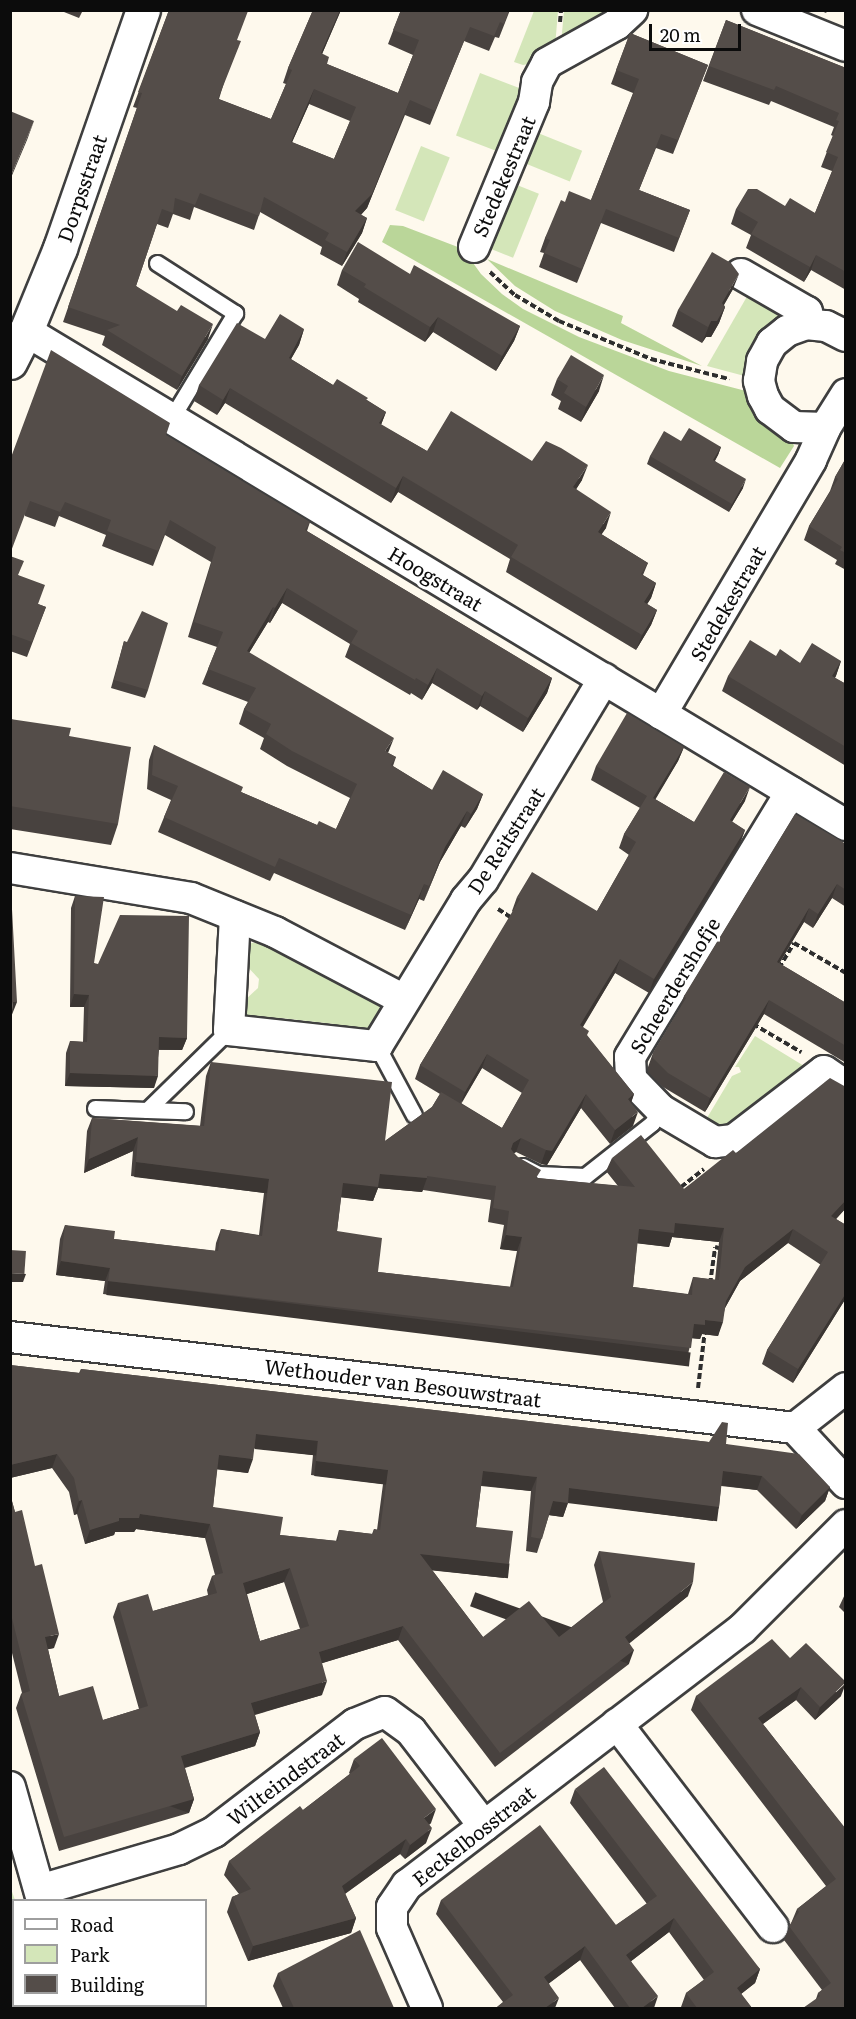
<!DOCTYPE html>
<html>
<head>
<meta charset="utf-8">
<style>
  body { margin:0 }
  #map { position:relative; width:856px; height:2019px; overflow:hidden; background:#fef9ed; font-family:Literata,serif }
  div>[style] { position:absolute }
  .green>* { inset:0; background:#d4e6b9; transform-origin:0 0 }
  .forest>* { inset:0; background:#bad699 }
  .path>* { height:4px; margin-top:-2px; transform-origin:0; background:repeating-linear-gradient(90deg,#2e2e2e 0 6px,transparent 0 9px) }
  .roads { filter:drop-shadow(2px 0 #3f3f3f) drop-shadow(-2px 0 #3f3f3f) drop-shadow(0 2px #3f3f3f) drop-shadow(0 -2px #3f3f3f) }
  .service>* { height:15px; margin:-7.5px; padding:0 7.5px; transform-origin:7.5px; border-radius:7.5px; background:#fff }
  .minor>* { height:30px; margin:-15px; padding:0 15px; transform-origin:15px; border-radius:15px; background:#fff }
  .tertiary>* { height:33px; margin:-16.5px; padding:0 16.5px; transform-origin:16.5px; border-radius:16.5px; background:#fff }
  .wall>* { inset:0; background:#48423f; transform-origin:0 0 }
  .shaded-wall>* { inset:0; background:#3b3633; transform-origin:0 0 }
  .building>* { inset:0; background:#544d49; transform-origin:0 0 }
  span { translate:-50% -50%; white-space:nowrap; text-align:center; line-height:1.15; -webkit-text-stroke:6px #fff; paint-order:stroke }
  .street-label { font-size:20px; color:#0c0c0c }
  .frame { position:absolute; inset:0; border:12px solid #0c0c0c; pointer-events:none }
  .legend { position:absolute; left:12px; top:1899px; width:195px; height:108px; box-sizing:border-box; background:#fff; border:2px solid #9e9e9e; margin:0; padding:8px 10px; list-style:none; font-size:18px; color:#0c0c0c }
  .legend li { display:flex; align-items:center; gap:12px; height:30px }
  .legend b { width:30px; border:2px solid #9e9e9e }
  .scale { position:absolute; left:649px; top:24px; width:92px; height:27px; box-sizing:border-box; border:3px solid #0c0c0c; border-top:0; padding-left:8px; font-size:18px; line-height:21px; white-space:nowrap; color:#0c0c0c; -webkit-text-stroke:4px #fff; paint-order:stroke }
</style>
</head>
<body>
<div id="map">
  <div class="green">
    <i style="clip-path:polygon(534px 11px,558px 11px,555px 47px,534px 63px,523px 65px,514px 62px)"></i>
    <i style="clip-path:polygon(564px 11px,618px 11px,561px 43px)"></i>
    <i style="left:480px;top:73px;width:49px;height:67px;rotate:21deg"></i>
    <i style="left:533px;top:131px;width:53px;height:33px;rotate:22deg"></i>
    <i style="left:421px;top:146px;width:31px;height:69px;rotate:22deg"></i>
    <i style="left:512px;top:183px;width:29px;height:69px;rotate:22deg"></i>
    <i style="clip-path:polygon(749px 293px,787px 315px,752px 378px,707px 366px)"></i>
    <i style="clip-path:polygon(263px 941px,378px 1003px,381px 1011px,372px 1030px,342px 1034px,334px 1024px,281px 1018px,270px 1026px,250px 1020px,245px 1013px,243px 1002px,258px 988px,259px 979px,241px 960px,247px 944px)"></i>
    <i style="clip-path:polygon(755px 1036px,809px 1069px,724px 1129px,704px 1123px,732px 1076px,741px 1072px,739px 1067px,735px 1067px)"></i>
    <i style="clip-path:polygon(10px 1886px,15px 1900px,14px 2006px,45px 2006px,46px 2008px,11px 2008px)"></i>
  </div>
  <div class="forest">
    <i style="clip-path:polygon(390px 225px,403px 226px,463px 249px,481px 274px,502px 294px,523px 309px,579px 337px,669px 371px,746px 391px,792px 441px,794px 446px,780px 468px,382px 242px)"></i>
    <i style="clip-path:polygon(487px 259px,623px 316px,621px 323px,702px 366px,622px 340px,555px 311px,515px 286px)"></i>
  </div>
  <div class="path">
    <i style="left:560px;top:22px;width:12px;rotate:-85deg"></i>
    <i style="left:490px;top:272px;width:34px;rotate:43deg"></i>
    <i style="left:515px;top:295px;width:51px;rotate:30.6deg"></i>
    <i style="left:559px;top:321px;width:100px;rotate:22.4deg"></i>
    <i style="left:651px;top:359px;width:81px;rotate:14.4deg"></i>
    <i style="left:498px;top:909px;width:17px;rotate:33deg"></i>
    <i style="left:779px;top:968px;width:29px;rotate:-59deg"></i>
    <i style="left:794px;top:943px;width:60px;rotate:30deg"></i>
    <i style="left:753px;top:1024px;width:56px;rotate:30.3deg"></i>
    <i style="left:681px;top:1187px;width:29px;rotate:-38deg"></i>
    <i style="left:710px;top:1284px;width:37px;rotate:-82deg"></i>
    <i style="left:715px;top:1247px;width:7px;rotate:16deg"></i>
    <i style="left:698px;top:1388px;width:58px;rotate:-83.1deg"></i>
  </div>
  <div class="roads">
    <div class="service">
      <i style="left:157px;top:263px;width:93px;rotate:32.7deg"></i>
      <i style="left:235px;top:313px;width:124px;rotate:121.1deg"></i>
      <i style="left:377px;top:1046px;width:78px;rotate:61.8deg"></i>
      <i style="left:95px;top:1108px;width:52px;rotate:2.2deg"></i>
      <i style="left:147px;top:1110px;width:115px;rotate:-44.3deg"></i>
      <i style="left:147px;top:1110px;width:38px;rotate:2deg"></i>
      <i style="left:523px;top:1166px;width:17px;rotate:28deg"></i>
      <i style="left:538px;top:1174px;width:47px;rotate:2.4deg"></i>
      <i style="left:585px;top:1176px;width:85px;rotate:-38.3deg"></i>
      <i style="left:652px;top:1123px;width:16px;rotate:-55deg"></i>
    </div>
    <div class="minor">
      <i style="left:757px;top:10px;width:96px;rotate:22deg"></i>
      <i style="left:474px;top:247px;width:157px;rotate:-67.5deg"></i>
      <i style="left:534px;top:102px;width:20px;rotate:-81deg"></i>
      <i style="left:537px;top:82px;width:21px;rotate:-62deg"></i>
      <i style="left:547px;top:63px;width:80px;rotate:-29.1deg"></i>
      <i style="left:617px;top:24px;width:21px;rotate:-43deg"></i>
      <i style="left:741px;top:274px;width:76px;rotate:29.9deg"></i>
      <i style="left:807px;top:312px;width:12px;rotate:95deg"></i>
      <i style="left:26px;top:331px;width:957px;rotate:31.07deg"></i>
      <i style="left:825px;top:428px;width:31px;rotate:-178deg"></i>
      <i style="left:794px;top:427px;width:30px;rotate:-143deg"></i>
      <i style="left:770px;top:409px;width:15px;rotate:-118deg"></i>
      <i style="left:763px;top:396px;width:16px;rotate:-105deg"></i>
      <i style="left:759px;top:381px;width:20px;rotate:-81deg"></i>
      <i style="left:762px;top:361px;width:21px;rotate:-61deg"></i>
      <i style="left:772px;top:343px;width:19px;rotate:-39deg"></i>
      <i style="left:787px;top:331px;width:20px;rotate:-20deg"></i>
      <i style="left:806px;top:324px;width:20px;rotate:6deg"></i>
      <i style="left:826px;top:326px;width:22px;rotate:27deg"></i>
      <i style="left:661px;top:714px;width:295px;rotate:-59.4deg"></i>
      <i style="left:811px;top:460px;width:35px;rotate:-66deg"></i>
      <i style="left:825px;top:428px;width:40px;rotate:-58deg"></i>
      <i style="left:791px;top:792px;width:310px;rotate:121.3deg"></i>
      <i style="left:630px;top:1057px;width:22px;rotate:87deg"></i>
      <i style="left:631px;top:1079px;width:43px;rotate:45.9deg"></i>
      <i style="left:661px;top:1110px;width:63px;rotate:30.7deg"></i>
      <i style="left:715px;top:1142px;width:19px;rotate:-6deg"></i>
      <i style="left:734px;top:1140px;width:113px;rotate:-37.5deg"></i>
      <i style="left:824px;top:1071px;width:27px;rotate:34deg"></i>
      <i style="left:10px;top:868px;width:183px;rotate:9.4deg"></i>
      <i style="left:191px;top:898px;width:91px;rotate:22deg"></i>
      <i style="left:275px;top:932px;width:146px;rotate:27.8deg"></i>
      <i style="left:235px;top:916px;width:114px;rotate:93deg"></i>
      <i style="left:229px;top:1030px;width:149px;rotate:6.2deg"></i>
      <i style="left:377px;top:1046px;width:171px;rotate:-58.6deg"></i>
      <i style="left:466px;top:900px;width:26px;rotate:-50deg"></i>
      <i style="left:483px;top:880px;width:235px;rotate:-59deg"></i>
      <i style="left:10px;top:1337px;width:790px;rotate:6.61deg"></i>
      <i style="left:795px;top:1428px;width:75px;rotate:47.2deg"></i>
      <i style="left:795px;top:1428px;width:65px;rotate:-38.1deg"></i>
      <i style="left:617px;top:1724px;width:256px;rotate:52.5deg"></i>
      <i style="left:10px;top:1787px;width:117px;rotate:74.2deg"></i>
      <i style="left:40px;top:1890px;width:145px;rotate:-16.4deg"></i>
      <i style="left:179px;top:1849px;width:39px;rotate:-26deg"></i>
      <i style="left:214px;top:1832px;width:178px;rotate:-37.5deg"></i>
      <i style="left:355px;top:1724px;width:32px;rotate:-22deg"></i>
      <i style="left:385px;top:1712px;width:32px;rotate:36deg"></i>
      <i style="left:411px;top:1731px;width:120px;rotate:52.5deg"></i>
      <i style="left:74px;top:2006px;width:2px;rotate:63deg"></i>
      <i style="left:427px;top:2008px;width:87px;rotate:-113.6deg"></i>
      <i style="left:392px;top:1928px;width:21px;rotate:-90deg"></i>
      <i style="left:392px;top:1907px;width:27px;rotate:-56deg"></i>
      <i style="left:407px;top:1885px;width:422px;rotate:-37.4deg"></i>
      <i style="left:742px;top:1629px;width:147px;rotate:-45deg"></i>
    </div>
    <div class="tertiary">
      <i style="left:10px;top:362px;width:35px;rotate:-63deg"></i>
      <i style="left:26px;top:331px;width:90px;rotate:-67.7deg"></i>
      <i style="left:60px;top:248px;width:252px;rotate:-70.8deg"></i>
    </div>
  </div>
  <div class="wall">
    <i style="clip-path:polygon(59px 10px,83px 10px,79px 18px)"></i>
    <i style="clip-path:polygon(evenodd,169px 10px,237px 40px,219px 99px,271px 119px,286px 84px,283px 83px,288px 68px,313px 10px,341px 10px,322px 54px,327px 64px,398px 93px,413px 55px,388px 44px,401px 10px,510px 10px,499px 38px,495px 37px,489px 51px,464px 41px,430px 125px,405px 115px,367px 208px,361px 215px,367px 218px,362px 233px,342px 266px,320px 254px,322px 247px,260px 212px,254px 230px,194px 207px,190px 220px,173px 214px,168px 228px,157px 224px,136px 286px,208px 339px,177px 390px,102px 345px,105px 336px,63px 322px,137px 108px,133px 107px,169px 10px,309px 104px,350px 121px,334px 159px,292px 142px,309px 104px)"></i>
    <i style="clip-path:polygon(819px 10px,828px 10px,826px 13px)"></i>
    <i style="clip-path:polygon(726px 20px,846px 68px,846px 290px,811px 270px,804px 282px,746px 248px,751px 235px,731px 224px,736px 209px,785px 206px,815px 213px,832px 171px,821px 167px,833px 136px,831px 135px,834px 127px,771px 101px,769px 105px,703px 81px)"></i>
    <i style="clip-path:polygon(630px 33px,708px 65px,673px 154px,656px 148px,639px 190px,690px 210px,674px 252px,601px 223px,577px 283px,539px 267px,544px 253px,540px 252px,545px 238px,565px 202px,591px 200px,633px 93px,611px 84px)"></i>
    <i style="clip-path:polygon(342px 270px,410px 274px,520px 326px,514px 341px,496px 371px,433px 332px,425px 342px,358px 302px,359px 299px,337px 285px)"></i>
    <i style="clip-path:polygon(733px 289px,724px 305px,725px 307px,719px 323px,711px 337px,706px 337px,702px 343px,672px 326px,678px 310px)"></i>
    <i style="clip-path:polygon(304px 329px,299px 345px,291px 359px,333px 385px,367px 400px,386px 412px,381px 425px,427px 451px,532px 461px,582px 480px,576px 489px,606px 528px,601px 534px,648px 563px,643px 575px,656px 583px,651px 598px,647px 604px,657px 610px,651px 625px,636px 650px,506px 572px,510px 559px,398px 492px,391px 503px,225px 403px,217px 415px,194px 401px,199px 385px,265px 339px)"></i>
    <i style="clip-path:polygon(557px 379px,599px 391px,581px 422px,558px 409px,561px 401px,551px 395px)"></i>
    <i style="clip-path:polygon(166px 436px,310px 522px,307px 531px,552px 678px,547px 693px,523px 732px,480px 706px,477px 710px,432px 683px,422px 700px,411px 693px,410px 695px,345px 657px,350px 644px,282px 603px,270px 623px,268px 622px,249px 653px,388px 753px,396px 757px,393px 766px,432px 790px,483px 794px,477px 809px,465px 828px,461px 826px,440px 862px,424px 901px,419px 899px,405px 930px,274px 873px,270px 881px,158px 832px,171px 800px,147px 789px,149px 760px,154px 745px,241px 792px,317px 825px,336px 829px,350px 798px,287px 766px,260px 749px,264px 738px,239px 724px,244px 709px,248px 702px,202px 684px,217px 647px,188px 637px,211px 562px,165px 535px,153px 566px,102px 546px,106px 535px,59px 516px,55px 527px,25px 516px,10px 460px)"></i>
    <i style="clip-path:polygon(681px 441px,721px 447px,718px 455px,715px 461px,743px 488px,729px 512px,647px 464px,650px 456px)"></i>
    <i style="clip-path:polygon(846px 458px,846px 570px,835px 564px,837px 560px,804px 540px,809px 526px,830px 491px,835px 477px)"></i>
    <i style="clip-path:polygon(10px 556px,18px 575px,38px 604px,46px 607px,27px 657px,10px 651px)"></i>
    <i style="clip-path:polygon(124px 641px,148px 690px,145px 698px,111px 688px)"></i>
    <i style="clip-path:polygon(776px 656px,800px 663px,841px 661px,835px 678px,846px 684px,846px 766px,722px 691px,728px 676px)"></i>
    <i style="clip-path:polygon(10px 719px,69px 736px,118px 824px,111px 845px,10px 829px)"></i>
    <i style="clip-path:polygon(evenodd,684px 747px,678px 761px,655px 799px,694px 822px,745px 801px,732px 822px,745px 830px,740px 843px,649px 993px,615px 973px,583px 1027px,587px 1036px,634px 1094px,631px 1103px,633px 1126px,610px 1144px,581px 1108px,547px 1165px,541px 1164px,516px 1152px,514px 1153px,538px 1178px,618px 1186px,606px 1171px,612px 1158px,684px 1189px,736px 1153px,846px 1087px,846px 1208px,836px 1219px,846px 1225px,846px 1298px,793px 1383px,762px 1364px,767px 1350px,821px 1265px,788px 1243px,740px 1281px,725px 1308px,718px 1336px,702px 1334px,700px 1339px,692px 1338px,686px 1362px,103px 1294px,105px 1281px,56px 1275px,60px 1239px,65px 1225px,114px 1239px,215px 1251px,216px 1243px,221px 1229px,259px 1235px,264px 1193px,131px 1176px,133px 1151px,84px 1173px,87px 1131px,92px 1118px,200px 1126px,206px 1076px,211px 1062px,385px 1141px,432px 1107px,440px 1094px,415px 1079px,420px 1065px,513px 912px,512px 911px,517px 897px,597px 911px,629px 855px,619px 848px,624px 834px,640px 808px,591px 780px,596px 766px,684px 747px,482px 1068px,522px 1093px,502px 1128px,461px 1103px,482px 1068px,684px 747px,378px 1188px,422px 1192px,423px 1190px,491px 1200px,488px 1222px,504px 1225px,500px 1249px,517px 1251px,510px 1287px,378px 1272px,337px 1231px,341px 1197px,373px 1201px,378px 1188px,684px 747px,672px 1237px,719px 1242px,715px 1280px,693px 1277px,688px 1294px,633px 1287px,637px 1243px,669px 1247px,672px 1237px)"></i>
    <i style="clip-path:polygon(846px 844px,846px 907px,832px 898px,813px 928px,804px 922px,779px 963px,846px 1003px,846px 1063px,764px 1014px,705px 1112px,663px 1087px,648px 1072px,648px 1067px,653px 1053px,679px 1010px,684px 996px)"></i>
    <i style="clip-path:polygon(75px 896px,94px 963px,187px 1038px,182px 1050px,159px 1050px,154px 1088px,65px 1086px,66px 1053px,70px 1041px,83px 1042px,84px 1007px,70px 1007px,71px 908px)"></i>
    <i style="clip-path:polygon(evenodd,10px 1365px,79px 1373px,81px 1369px,726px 1444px,830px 1487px,825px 1501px,796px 1529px,757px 1490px,721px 1486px,719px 1507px,713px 1521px,568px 1502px,563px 1517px,549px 1515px,537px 1553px,526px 1551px,531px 1491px,481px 1486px,476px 1527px,509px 1564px,504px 1578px,432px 1570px,483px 1637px,559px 1637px,603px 1602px,594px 1565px,599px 1551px,688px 1596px,629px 1643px,629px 1664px,495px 1767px,398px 1640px,322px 1663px,322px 1695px,255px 1715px,260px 1732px,255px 1746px,185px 1768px,194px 1799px,189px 1813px,59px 1851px,16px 1708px,21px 1694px,22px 1693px,10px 1645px,10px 1494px,15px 1512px,54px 1648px,48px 1649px,59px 1696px,103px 1720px,139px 1709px,113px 1617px,118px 1603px,153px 1611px,208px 1595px,207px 1590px,212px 1576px,215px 1575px,205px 1538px,136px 1529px,134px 1532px,115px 1532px,114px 1535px,85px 1544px,77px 1514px,74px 1515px,69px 1492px,52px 1468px,10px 1478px,10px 1365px,254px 1448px,313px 1455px,311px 1475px,383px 1484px,377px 1530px,374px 1529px,372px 1534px,339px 1530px,336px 1541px,280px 1535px,213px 1507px,217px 1469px,248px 1473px,254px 1448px,10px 1365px,284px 1582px,300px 1629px,260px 1641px,247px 1594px,284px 1582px)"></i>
    <i style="clip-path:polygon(846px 1592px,846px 1614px,839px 1607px)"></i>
    <i style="clip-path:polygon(790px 1658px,841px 1696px,815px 1720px,796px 1700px,763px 1724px,846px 1830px,846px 2008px,816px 1999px,818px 1993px,822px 1990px,784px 1940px,797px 1909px,826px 1886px,691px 1710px,696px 1696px)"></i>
    <i style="clip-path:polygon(354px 1759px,431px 1823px,429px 1825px,426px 1843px,405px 1859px,400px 1854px,345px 1894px,356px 1918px,351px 1933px,248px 1961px,227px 1912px,232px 1897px,239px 1894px,224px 1875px,229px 1861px,303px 1810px,350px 1774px,349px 1773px)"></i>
    <i style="clip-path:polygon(575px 1789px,760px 1969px,755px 1983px,741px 1994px,752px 2008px,682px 2008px,681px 2007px,686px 1993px,704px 1980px,669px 1932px,631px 1961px,654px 2008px,615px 2008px,580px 1960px,549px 1983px,555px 2008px,497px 2008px,497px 2007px,503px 2002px,436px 1914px,441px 1900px,616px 1925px,647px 1904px,570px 1803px)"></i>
    <i style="clip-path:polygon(278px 1973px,394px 2008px,283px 2008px,273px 1986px)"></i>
    <i style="left:102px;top:2006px;width:80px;height:2px"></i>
  </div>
  <div class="shaded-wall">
    <i style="clip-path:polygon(340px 10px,341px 10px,316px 68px,321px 53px)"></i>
    <i style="clip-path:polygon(314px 89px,309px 104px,286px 156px,291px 142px)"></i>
    <i style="clip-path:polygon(410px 100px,367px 208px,350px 226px,355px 211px)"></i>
    <i style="clip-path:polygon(34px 121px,27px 140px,10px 180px,10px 178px)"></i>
    <i style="clip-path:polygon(367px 218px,362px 233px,342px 266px,347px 252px)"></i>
    <i style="clip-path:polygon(816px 255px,811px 270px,804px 282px,810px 267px)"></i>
    <i style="clip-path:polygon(739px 274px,733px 289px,716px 318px,722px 303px)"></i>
    <i style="clip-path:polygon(725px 307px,719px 323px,711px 337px,706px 337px,702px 343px,711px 321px)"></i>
    <i style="clip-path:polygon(438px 317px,433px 332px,425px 342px,430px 327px)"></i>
    <i style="clip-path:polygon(213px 324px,208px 339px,177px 390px,182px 376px)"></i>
    <i style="clip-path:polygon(520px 326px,514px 341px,496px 371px,502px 356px)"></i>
    <i style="clip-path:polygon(304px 329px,299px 345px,283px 373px,289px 358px)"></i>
    <i style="clip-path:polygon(604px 375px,599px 391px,581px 422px,586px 407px)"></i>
    <i style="clip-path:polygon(230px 388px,225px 403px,217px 415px,223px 400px)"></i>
    <i style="clip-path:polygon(386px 412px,380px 427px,379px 423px)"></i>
    <i style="clip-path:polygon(721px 447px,718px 455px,710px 468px,713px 460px)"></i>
    <i style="clip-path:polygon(588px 465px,582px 480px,568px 502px,573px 487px)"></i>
    <i style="clip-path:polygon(403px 476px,398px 492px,391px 503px,396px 488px)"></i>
    <i style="clip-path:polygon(746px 479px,743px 488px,729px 512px,732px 504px)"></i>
    <i style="clip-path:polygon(611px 512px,606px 528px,593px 547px,598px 532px)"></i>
    <i style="clip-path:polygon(656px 583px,651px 598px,639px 617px,644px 602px)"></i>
    <i style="clip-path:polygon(287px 588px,282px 603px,270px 623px,275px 608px)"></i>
    <i style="clip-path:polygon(273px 607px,268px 622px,241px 666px,247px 651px)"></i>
    <i style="clip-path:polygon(657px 610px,651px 625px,636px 650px,642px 635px)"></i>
    <i style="clip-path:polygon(841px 661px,836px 676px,826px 691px,832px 676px)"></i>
    <i style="clip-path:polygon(437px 668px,432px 683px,422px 700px,428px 685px)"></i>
    <i style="clip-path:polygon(552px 678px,547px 693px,523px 732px,528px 718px)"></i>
    <i style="clip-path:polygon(485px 691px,480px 706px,477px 710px,482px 696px)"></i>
    <i style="clip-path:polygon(394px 738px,388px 753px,385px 751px)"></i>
    <i style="clip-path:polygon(684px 747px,678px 761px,648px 812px,653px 798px)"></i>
    <i style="clip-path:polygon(750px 787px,745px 801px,724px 834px,730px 820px)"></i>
    <i style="clip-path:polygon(483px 794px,477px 809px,465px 828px,471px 814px)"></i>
    <i style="clip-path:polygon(467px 811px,461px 826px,440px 862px,424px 901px,445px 847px)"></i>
    <i style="clip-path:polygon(745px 830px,740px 843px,649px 993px,654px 979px)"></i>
    <i style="clip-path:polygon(424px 884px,419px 899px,405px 930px,411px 915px)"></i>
    <i style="clip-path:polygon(837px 884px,832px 898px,813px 928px,818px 914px)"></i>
    <i style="clip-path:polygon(809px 908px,804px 922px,772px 976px,777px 962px)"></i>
    <i style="clip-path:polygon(620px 959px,615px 973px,575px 1039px,580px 1025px)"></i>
    <i style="clip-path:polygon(74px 994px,89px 995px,84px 1007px,70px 1007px)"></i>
    <i style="clip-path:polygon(769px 1000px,764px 1014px,705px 1112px,710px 1098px)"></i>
    <i style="clip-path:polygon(13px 1002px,17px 1002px,11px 1017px)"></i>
    <i style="clip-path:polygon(159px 1037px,187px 1038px,182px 1050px,155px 1049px)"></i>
    <i style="clip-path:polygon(487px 1054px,482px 1068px,460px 1106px,465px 1092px)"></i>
    <i style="clip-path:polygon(70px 1073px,158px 1076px,154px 1088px,65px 1086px)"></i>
    <i style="clip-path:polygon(586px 1094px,581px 1108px,547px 1165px,541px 1164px,546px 1150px)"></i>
    <i style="clip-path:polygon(634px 1094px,629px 1108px,628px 1099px)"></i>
    <i style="clip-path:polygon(638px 1112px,633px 1126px,610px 1144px,615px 1130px)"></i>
    <i style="clip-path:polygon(138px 1137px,133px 1151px,84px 1173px,89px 1159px)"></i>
    <i style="clip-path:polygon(521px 1138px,516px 1152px,508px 1157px,513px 1143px)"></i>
    <i style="left:136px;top:1162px;width:134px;height:15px;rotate:7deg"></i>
    <i style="clip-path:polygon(380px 1174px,427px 1178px,422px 1192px,378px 1188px,373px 1201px,338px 1197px,343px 1183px)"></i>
    <i style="clip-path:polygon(846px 1200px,846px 1208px,826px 1230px,831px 1216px)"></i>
    <i style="clip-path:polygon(675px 1223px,724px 1228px,719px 1242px,672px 1237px,669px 1247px,634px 1243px,639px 1229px)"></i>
    <i style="clip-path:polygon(793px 1229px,788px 1243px,740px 1281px,721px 1315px,726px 1301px,745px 1267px)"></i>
    <i style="clip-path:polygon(506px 1235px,522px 1237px,517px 1251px,500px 1249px)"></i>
    <i style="clip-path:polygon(61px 1261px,110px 1268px,105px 1281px,56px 1275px)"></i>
    <i style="clip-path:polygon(10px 1273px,26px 1274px,23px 1282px,10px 1282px)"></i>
    <i style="left:108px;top:1281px;width:587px;height:14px;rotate:7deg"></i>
    <i style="clip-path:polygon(846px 1293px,846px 1298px,793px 1383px,798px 1369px)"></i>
    <i style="clip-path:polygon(705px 1320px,723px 1322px,718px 1336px,702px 1334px,700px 1339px,689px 1338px,694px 1324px)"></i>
    <i style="left:256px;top:1434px;width:62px;height:15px;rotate:6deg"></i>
    <i style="clip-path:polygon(57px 1454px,52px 1468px,10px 1478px,10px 1465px)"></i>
    <i style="clip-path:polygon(219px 1455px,253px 1459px,248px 1473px,214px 1469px)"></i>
    <i style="left:316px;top:1461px;width:73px;height:15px;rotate:7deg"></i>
    <i style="clip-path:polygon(483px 1471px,537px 1477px,531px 1491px,478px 1485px)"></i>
    <i style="clip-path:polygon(723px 1471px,762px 1476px,757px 1490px,718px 1485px)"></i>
    <i style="clip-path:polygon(830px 1487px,825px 1501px,796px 1529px,802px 1515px)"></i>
    <i style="left:569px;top:1488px;width:151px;height:15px;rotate:7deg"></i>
    <i style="clip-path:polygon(82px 1500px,77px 1514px,74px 1515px,79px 1501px)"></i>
    <i style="clip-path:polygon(553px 1501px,568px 1503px,563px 1517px,548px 1515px)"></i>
    <i style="clip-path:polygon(140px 1514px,210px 1524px,205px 1538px,136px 1529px,134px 1532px,115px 1532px,114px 1535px,85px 1544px,90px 1530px,119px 1518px)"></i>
    <i style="left:420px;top:1554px;width:90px;height:15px;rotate:6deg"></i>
    <i style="clip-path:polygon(290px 1568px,284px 1582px,238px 1597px,243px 1583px)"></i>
    <i style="clip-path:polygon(693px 1582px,688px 1596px,620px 1651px,625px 1637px)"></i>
    <i style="clip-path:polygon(403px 1626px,398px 1640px,313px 1666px,319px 1652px)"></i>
    <i style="clip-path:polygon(59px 1634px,54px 1648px,40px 1651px,45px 1637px)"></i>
    <i style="left:634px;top:1650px;width:15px;height:169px;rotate:110deg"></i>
    <i style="clip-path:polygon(327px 1681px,322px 1695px,246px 1717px,251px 1703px)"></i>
    <i style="clip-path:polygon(846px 1683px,841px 1696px,815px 1720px,820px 1707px)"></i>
    <i style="clip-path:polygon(801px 1687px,796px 1700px,753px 1731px,758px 1718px)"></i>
    <i style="clip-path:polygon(260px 1732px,255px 1746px,176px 1770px,181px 1756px)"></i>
    <i style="left:194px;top:1799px;width:15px;height:135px;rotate:110deg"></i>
    <i style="clip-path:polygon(436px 1809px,431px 1823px,419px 1832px,424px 1818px)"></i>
    <i style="clip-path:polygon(432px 1828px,426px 1843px,405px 1859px,410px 1845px)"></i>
    <i style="clip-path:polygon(406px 1839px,400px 1854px,336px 1900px,342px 1886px)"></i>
    <i style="clip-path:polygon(356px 1918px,351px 1933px,248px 1961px,253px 1946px)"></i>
    <i style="clip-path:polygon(674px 1918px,669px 1932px,621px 1969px,626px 1955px)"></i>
    <i style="clip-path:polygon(585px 1946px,580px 1960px,539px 1991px,544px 1977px)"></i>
    <i style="clip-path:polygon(760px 1969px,755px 1983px,732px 2001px,737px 1988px)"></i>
    <i style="clip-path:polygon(658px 1996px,654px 2008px,642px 2008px)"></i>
    <i style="clip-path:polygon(559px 1998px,555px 2008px,545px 2008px)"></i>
    <i style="clip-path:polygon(178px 2006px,182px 2006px,181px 2008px,168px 2008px)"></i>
  </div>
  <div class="building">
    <i style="clip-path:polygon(evenodd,169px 10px,248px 11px,237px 40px,241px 41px,218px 99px,271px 119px,292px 70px,288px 68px,313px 10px,340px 10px,321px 53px,329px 57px,327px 64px,398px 93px,419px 40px,393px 30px,401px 10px,509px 10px,504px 24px,500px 22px,494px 36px,470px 27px,435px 111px,410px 100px,372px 194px,355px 211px,367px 218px,347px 252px,325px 240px,329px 233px,264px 197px,259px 216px,200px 193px,195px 205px,175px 198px,173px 213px,162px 209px,136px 286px,177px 311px,181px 305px,213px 324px,182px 376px,107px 330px,120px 325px,68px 307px,142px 93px,138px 92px,169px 10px,314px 89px,356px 107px,334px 159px,291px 142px,314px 89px)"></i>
    <i style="clip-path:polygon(726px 20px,846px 68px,846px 272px,816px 255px,810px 267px,751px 234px,758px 222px,736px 209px,748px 189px,757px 189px,785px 206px,790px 198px,815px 213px,838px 157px,826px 152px,839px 121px,836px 120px,839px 113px,776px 86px,774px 90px,709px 66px)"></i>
    <i style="clip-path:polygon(630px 33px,708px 65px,678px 140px,661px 134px,639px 190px,690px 210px,679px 238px,606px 209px,582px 269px,544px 253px,550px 240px,545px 238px,561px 200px,565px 202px,569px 191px,591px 200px,639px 79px,616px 70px)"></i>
    <i style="clip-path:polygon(10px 111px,34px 121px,10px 178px)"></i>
    <i style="clip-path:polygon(358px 242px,410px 274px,414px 265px,520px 326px,502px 356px,438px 317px,430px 327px,364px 287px,366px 284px,342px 270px)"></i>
    <i style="clip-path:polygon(712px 252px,731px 263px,739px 274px,722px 303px,725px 307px,717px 321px,711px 321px,708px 327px,678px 310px)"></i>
    <i style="clip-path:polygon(280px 314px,304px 329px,289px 358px,333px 385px,337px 379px,368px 398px,366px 400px,386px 412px,379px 423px,427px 451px,451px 411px,532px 461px,546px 441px,561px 448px,588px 465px,573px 487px,611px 512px,598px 532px,648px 563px,641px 574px,656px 583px,644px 602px,657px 610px,642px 635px,511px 557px,518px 545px,403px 476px,396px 488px,230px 388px,223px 400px,199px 385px,237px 323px,265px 339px)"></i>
    <i style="clip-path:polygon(51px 350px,170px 423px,166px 435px,310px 522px,305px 530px,552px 678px,528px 718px,485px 691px,482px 696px,437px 668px,428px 685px,416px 678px,415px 680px,351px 643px,358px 631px,287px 588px,275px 608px,273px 607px,247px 651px,394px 738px,385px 751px,396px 757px,391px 765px,432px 790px,443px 770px,483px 794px,471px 814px,467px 811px,445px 847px,429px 886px,424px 884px,411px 915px,279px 858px,275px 867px,164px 817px,178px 786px,152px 775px,154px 745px,243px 787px,241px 792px,317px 825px,319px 821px,336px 829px,357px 784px,292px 751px,266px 734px,271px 724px,244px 709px,256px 688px,208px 669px,223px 632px,194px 622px,216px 547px,170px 520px,158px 551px,107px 531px,111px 520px,65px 502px,60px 512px,30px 501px,10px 554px,10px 460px)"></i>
    <i style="clip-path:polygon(571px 355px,604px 375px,586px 407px,564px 393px,568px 386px,557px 379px)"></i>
    <i style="clip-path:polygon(689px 428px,721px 447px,713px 460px,746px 479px,732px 504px,650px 456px,664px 431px,681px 441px)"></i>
    <i style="clip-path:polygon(846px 458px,846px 553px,840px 550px,842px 547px,809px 526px,838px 479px,835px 477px)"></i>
    <i style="clip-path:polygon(10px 556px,24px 561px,18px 575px,45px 585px,38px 604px,46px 607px,32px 642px,10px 634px)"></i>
    <i style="clip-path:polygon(142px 611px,168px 623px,148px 690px,114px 680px,124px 641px,127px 642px)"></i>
    <i style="clip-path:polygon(750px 640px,776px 656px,780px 649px,800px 663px,812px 643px,841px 661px,832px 676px,846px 684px,846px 747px,728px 676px)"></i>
    <i style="clip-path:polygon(evenodd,627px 713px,684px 747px,653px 798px,694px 822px,724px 772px,750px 787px,730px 820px,745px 830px,654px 979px,620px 959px,580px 1025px,589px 1031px,587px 1035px,634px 1094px,628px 1099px,638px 1112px,615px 1130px,586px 1094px,552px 1151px,546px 1150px,521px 1138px,513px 1143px,511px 1149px,516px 1156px,541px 1170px,536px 1178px,635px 1187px,612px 1158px,641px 1135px,684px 1189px,733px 1150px,736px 1153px,830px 1078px,846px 1087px,846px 1200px,831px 1216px,846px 1225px,846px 1293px,798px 1369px,767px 1350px,828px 1252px,793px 1229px,745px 1267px,726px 1301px,723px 1322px,705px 1320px,705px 1325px,694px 1324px,691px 1348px,108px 1281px,110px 1268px,61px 1261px,65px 1225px,115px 1231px,114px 1239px,218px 1251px,221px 1229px,262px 1236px,269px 1179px,136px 1162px,138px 1137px,89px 1159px,92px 1118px,204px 1126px,211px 1062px,392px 1082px,385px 1141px,432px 1107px,441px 1092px,502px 1128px,529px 1080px,487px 1054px,465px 1092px,420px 1065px,520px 899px,517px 897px,532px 872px,597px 911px,636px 842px,624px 834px,647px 796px,596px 766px,627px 713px,380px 1174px,427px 1178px,427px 1176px,496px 1186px,493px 1208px,509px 1211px,506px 1235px,522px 1237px,513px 1287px,378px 1272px,382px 1238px,337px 1231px,343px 1183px,378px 1187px,380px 1174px,627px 713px,675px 1223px,724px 1228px,719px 1280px,693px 1277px,692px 1295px,633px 1287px,639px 1229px,674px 1233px,675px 1223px)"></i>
    <i style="clip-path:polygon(10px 719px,71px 728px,69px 736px,131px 747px,118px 824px,10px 806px)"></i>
    <i style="clip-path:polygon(795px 814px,846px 844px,846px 890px,837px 884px,818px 914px,809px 908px,777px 962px,846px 1003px,846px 1046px,769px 1000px,710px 1098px,668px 1073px,653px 1058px,653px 1053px,686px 998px,684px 996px)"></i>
    <i style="clip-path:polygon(75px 896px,104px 897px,94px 963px,98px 964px,120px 915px,189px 916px,187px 1038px,159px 1037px,158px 1076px,70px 1073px,70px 1041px,87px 1042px,89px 995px,74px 994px)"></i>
    <i style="clip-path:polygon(10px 909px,12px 909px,17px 1002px,13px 1002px,10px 1036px)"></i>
    <i style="clip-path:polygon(10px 1111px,12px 1111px,10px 1138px)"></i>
    <i style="left:10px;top:1250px;width:16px;height:23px;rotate:4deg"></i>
    <i style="clip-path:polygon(evenodd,10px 1365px,80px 1373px,81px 1369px,709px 1442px,722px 1422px,728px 1423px,726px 1444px,799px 1454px,830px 1487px,802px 1515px,762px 1476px,723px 1471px,719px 1507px,569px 1488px,568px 1503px,553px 1501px,542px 1539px,531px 1537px,537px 1477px,483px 1471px,476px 1527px,513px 1531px,509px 1564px,420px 1554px,483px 1637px,529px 1601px,559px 1637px,611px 1597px,599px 1551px,695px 1563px,693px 1582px,625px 1637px,634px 1650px,500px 1753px,403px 1626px,319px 1652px,327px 1681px,251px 1703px,260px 1732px,181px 1756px,194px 1799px,64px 1837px,21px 1694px,30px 1691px,10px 1610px,10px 1494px,15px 1512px,22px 1510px,35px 1566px,42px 1564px,59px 1634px,45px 1637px,59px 1696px,93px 1686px,103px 1720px,148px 1706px,118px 1603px,148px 1594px,153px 1611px,217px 1593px,212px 1576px,223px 1573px,210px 1524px,140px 1514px,139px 1518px,119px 1518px,119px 1521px,90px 1530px,82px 1500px,79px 1501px,74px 1478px,57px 1454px,10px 1465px,10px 1365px,256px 1434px,318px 1441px,316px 1461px,388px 1470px,380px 1530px,374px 1529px,373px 1534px,339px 1530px,338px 1541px,280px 1535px,283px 1517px,213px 1507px,219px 1455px,253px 1459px,256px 1434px,10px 1365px,290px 1568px,309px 1626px,260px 1641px,243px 1583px,290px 1568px)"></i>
    <i style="clip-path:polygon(772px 1639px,790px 1658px,806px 1643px,846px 1682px,820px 1707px,801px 1687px,758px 1718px,846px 1829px,846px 2008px,803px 2008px,820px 1996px,818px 1993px,831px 1983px,789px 1926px,799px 1912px,797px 1909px,836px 1879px,696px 1696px)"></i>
    <i style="clip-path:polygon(382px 1738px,436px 1809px,424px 1818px,432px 1828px,410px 1845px,406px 1839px,342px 1886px,356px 1918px,253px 1946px,232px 1897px,251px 1889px,229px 1861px,300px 1806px,303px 1810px,360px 1766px,354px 1759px)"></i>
    <i style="clip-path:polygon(604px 1767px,760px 1969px,737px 1988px,752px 2008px,697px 2008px,686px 1993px,714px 1972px,674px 1918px,626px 1955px,658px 1996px,642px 2008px,630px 2008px,585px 1946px,544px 1977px,559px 1998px,545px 2008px,499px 2008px,497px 2007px,513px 1995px,441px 1900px,540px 1825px,616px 1925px,657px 1896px,575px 1789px)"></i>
    <i style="clip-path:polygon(360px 1930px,394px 2008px,294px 2008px,278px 1973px)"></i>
    <i style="clip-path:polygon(117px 2006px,178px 2006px,168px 2008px,117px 2008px)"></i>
  </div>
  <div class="street-label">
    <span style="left:503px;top:176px;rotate:-67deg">Stedekestraat</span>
    <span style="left:81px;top:188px;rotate:-71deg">Dorpsstraat</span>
    <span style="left:436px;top:578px;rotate:31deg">Hoogstraat</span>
    <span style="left:727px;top:603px;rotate:-60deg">Stedekestraat</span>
    <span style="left:505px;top:840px;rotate:-57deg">De Reitstraat</span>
    <span style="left:674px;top:985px;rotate:-59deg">Scheerdershofje</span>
    <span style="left:403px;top:1382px;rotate:7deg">Wethouder van Besouwstraat</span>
    <span style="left:285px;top:1778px;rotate:-37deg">Wilteindstraat</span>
    <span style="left:473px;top:1835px;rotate:-38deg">Eeckelbosstraat</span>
  </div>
  <div class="frame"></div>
  <ul class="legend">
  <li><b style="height:8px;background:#fff"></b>Road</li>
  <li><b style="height:16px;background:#d4e6b9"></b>Park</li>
  <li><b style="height:16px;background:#544d49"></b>Building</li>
  </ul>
  <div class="scale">20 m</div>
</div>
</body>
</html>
